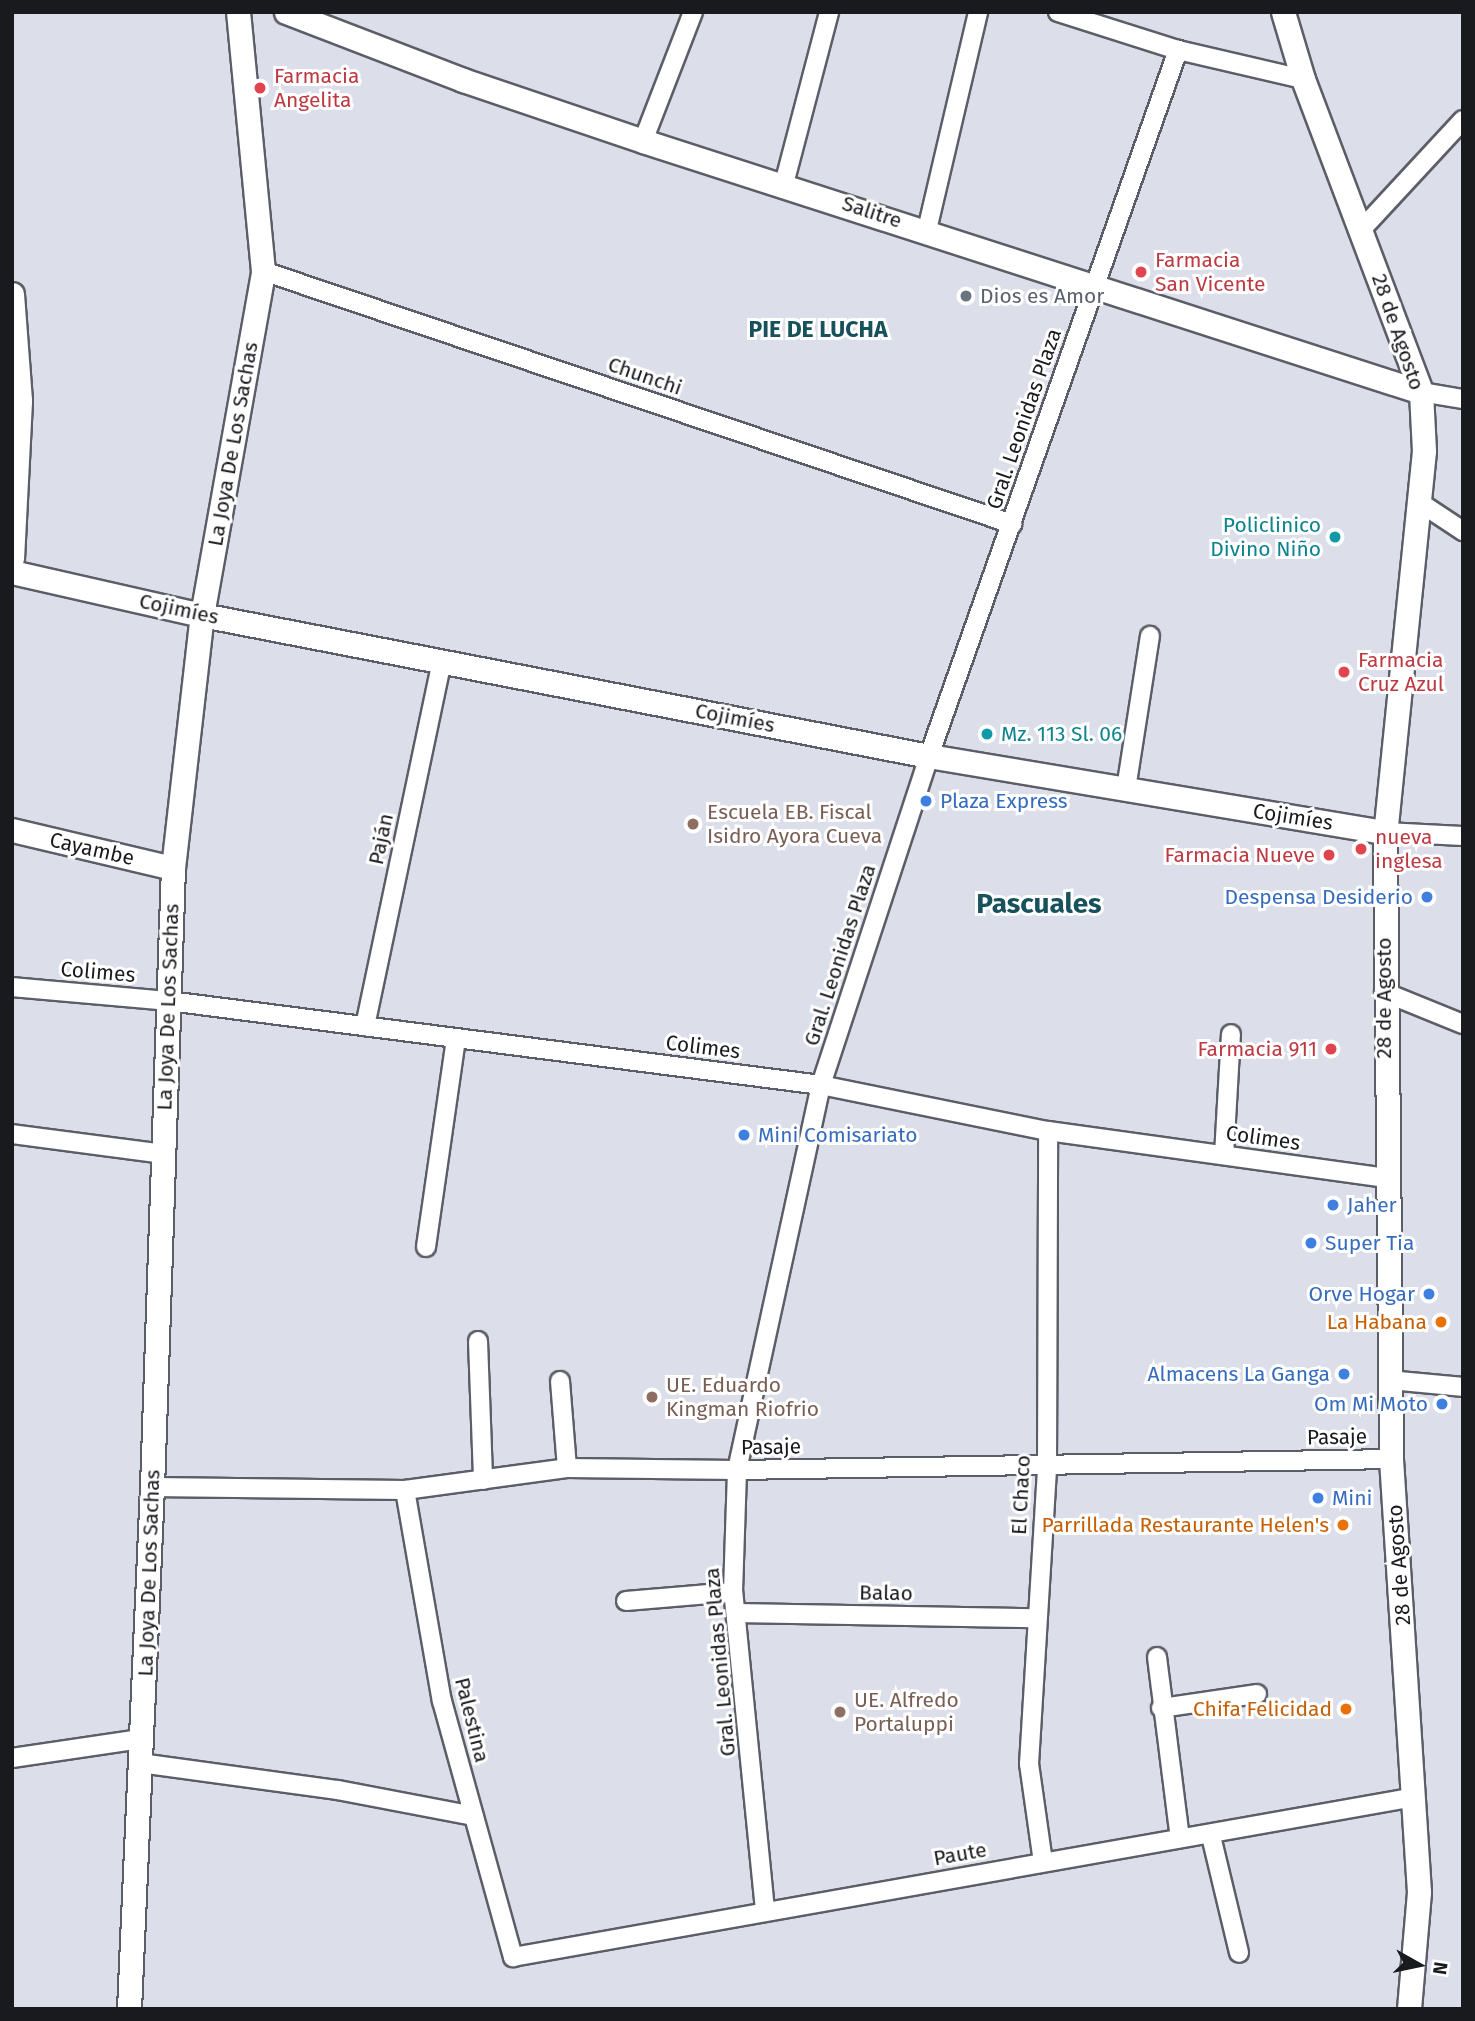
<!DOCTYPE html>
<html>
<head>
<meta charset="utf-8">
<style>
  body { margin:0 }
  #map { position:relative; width:1475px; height:2021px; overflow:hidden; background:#dcdee9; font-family:"Fira Sans",sans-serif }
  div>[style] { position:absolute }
  .roads { filter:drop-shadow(2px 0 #5c5e67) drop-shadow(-2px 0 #5c5e67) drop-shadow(0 2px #5c5e67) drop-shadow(0 -2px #5c5e67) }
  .minor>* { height:18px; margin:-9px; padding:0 9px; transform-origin:9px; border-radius:9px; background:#fff }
  .tertiary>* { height:23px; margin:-11.5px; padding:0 11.5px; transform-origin:11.5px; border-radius:11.5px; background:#fff }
  .dots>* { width:19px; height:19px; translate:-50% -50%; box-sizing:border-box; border:4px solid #fff; border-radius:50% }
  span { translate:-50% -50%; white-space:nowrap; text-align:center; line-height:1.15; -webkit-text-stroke:6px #fff; paint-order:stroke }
  .health-label { font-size:21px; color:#be3a42 }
  .left { translate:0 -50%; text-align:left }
  .right { translate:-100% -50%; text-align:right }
  .street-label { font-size:21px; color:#191a1e }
  .worship-label { font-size:21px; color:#5b616d }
  .culture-label { font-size:21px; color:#0d838f }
  .shop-label { font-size:21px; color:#366cbe }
  .education-label { font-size:21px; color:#785e54 }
  .food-label { font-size:21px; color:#c56008 }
  .neighbourhood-label { font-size:23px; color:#17515b; font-weight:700 }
  .district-label { font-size:28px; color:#17515b; font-weight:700 }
  .frame { position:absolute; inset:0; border:14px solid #191a1e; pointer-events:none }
  .north { position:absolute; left:1384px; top:1930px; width:70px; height:70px; -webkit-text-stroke:5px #fff; paint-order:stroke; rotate:99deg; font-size:19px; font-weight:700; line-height:28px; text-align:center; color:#191a1e }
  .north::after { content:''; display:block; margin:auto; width:24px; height:32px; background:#191a1e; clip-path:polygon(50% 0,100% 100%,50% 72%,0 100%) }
</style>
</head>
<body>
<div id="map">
  <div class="roads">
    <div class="minor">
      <i style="left:1058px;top:12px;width:126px;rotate:17.6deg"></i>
      <i style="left:1178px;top:50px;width:128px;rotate:13.1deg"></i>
      <i style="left:643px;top:141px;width:138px;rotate:-68.8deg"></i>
      <i style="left:784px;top:184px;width:178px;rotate:-75.3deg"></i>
      <i style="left:927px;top:230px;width:224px;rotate:-76.8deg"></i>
      <i style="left:1361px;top:230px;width:150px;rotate:-47.2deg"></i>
      <i style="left:263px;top:271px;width:791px;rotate:18.66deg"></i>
      <i style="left:1421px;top:392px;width:43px;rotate:9.5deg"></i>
      <i style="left:1419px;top:502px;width:53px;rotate:33.4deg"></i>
      <i style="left:1126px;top:789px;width:155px;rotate:-81.1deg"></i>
      <i style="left:1385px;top:832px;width:78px;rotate:2.9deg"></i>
      <i style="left:12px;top:987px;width:158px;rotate:5.1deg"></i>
      <i style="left:169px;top:1001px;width:657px;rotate:7.34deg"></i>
      <i style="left:821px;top:1085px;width:232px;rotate:11.5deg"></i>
      <i style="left:1048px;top:1131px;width:340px;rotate:7.9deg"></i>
      <i style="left:1384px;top:992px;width:85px;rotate:22.1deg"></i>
      <i style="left:365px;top:1026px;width:373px;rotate:-78.1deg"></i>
      <i style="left:12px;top:1134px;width:152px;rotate:7.5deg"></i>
      <i style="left:1224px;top:1155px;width:121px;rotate:-86.7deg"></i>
      <i style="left:426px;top:1247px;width:210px;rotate:-81.8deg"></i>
      <i style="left:478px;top:1341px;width:139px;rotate:87.9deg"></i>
      <i style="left:1389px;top:1380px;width:74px;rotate:5.4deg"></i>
      <i style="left:560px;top:1381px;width:87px;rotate:85.4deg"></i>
      <i style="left:152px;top:1487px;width:253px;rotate:0.7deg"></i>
      <i style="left:405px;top:1490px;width:163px;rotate:-7.7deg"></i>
      <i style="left:567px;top:1468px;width:170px;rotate:0.7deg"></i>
      <i style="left:737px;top:1470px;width:654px;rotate:-0.96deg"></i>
      <i style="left:405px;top:1490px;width:214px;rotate:80.1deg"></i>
      <i style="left:442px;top:1701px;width:266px;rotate:74.5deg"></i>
      <i style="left:513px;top:1957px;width:916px;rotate:-10.06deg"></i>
      <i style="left:626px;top:1601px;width:107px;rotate:-4.8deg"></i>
      <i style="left:736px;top:1613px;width:299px;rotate:1deg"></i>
      <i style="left:1157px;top:1657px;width:182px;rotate:82.8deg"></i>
      <i style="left:1161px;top:1708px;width:97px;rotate:-8.3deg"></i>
      <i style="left:12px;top:1758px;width:130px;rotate:-8.4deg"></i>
      <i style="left:140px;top:1763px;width:200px;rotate:7.8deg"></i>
      <i style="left:338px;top:1790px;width:138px;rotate:10.8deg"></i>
      <i style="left:1211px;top:1836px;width:120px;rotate:76.5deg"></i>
      <i style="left:1043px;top:1862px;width:99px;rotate:-98.1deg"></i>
      <i style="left:1029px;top:1764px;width:299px;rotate:-86.5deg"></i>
      <i style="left:1047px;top:1466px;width:335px;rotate:-89.8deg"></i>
      <i style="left:765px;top:1910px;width:320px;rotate:-95.7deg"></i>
      <i style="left:733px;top:1592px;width:122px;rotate:-88.1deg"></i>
      <i style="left:737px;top:1470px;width:394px;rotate:-77.7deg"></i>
      <i style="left:821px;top:1085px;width:346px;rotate:-71.8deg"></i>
      <i style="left:929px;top:756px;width:749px;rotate:-70.57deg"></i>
    </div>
    <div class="tertiary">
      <i style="left:286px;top:12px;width:190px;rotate:21deg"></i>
      <i style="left:463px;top:80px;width:190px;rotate:18.7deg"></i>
      <i style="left:643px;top:141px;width:817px;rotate:17.88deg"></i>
      <i style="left:1283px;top:12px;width:70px;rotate:73.4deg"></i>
      <i style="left:1303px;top:79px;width:335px;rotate:69.3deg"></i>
      <i style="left:1421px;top:392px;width:59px;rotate:87.1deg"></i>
      <i style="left:1424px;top:451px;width:383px;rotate:95.8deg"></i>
      <i style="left:1385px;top:832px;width:627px;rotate:89.45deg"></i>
      <i style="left:1391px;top:1459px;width:434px;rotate:86.3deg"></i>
      <i style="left:1419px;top:1892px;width:117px;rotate:94.9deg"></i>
      <i style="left:12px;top:294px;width:107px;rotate:85.7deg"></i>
      <i style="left:20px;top:401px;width:157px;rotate:92.9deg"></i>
      <i style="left:12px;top:572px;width:195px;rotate:12.8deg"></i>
      <i style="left:202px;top:615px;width:741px;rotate:10.98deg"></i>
      <i style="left:929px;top:756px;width:462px;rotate:9.5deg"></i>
      <i style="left:12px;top:830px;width:165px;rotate:13.3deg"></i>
      <i style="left:129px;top:2009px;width:523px;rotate:-87.48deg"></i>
      <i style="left:152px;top:1487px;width:619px;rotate:-88.06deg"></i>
      <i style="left:173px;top:868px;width:255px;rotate:-83.5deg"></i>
      <i style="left:202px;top:615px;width:349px;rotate:-79.9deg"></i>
      <i style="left:263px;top:271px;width:260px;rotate:-95.5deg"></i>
    </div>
  </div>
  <div class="dots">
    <i style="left:260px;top:88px;background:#e0444e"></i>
    <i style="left:1141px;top:272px;background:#e0444e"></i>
    <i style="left:966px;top:296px;background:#6b7280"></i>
    <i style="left:1335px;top:537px;background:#0f9aa8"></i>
    <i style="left:1344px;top:672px;background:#e0444e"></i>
    <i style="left:987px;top:734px;background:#0f9aa8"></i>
    <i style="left:926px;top:801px;background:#3f7fe0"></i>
    <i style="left:693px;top:824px;background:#8d6e63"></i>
    <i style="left:1361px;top:849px;background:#e0444e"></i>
    <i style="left:1329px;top:855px;background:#e0444e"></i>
    <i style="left:1427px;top:897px;background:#3f7fe0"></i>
    <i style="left:1331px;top:1049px;background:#e0444e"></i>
    <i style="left:744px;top:1135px;background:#3f7fe0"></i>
    <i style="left:1333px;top:1205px;background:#3f7fe0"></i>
    <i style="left:1311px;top:1243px;background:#3f7fe0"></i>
    <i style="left:1429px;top:1294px;background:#3f7fe0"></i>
    <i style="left:1441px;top:1322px;background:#e8710a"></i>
    <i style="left:1344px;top:1374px;background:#3f7fe0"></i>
    <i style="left:652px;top:1397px;background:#8d6e63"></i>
    <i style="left:1442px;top:1404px;background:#3f7fe0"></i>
    <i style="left:1318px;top:1498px;background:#3f7fe0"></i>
    <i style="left:1343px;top:1525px;background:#e8710a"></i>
    <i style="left:1346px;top:1709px;background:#e8710a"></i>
    <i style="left:840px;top:1712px;background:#8d6e63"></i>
  </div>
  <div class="health-label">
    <span class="left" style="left:274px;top:88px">Farmacia<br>Angelita</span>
    <span class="left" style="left:1155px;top:272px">Farmacia<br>San Vicente</span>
    <span class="left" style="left:1358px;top:672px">Farmacia<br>Cruz Azul</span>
    <span class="left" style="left:1375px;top:849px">nueva<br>inglesa</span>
    <span class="right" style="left:1315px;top:855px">Farmacia Nueve</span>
    <span class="right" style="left:1317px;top:1049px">Farmacia 911</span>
  </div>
  <div class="street-label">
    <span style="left:872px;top:212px;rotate:18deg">Salitre</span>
    <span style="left:1398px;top:332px;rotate:71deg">28 de Agosto</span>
    <span style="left:645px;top:376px;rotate:19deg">Chunchi</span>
    <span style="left:1024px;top:419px;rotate:-71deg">Gral. Leonidas Plaza</span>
    <span style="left:233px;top:444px;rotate:-80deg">La Joya De Los Sachas</span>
    <span style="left:179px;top:609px;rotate:12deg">Cojimíes</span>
    <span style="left:735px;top:718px;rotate:11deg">Cojimíes</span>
    <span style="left:1293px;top:817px;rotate:9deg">Cojimíes</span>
    <span style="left:381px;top:839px;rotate:-78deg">Paján</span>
    <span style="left:92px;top:849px;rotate:13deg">Cayambe</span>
    <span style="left:840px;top:955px;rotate:-72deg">Gral. Leonidas Plaza</span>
    <span style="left:98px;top:972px;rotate:5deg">Colimes</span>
    <span style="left:1384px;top:998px;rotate:-90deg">28 de Agosto</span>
    <span style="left:168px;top:1007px;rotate:-88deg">La Joya De Los Sachas</span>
    <span style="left:703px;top:1047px;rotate:7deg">Colimes</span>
    <span style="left:1263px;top:1138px;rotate:8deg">Colimes</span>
    <span style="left:1337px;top:1437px;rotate:-1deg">Pasaje</span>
    <span style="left:771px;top:1447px;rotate:-1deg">Pasaje</span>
    <span style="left:1021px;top:1495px;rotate:-87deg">El Chaco</span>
    <span style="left:1399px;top:1565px;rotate:-94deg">28 de Agosto</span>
    <span style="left:149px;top:1573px;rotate:-88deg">La Joya De Los Sachas</span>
    <span style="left:886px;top:1593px;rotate:1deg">Balao</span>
    <span style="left:720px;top:1662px;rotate:-95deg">Gral. Leonidas Plaza</span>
    <span style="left:472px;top:1720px;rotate:76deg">Palestina</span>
    <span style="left:960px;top:1854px;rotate:-10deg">Paute</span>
  </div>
  <div class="worship-label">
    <span class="left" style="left:980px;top:296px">Dios es Amor</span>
  </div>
  <div class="culture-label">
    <span class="right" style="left:1321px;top:537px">Policlinico<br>Divino Niño</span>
    <span class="left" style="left:1001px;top:734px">Mz. 113 Sl. 06</span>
  </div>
  <div class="shop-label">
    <span class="left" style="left:940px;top:801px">Plaza Express</span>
    <span class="right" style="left:1413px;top:897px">Despensa Desiderio</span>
    <span class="left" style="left:758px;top:1135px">Mini Comisariato</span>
    <span class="left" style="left:1347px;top:1205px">Jaher</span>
    <span class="left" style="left:1325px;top:1243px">Super Tia</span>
    <span class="right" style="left:1415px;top:1294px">Orve Hogar</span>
    <span class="right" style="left:1330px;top:1374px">Almacens La Ganga</span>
    <span class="right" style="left:1428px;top:1404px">Om Mi Moto</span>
    <span class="left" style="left:1332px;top:1498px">Mini</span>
  </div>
  <div class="education-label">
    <span class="left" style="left:707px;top:824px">Escuela EB. Fiscal<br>Isidro Ayora Cueva</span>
    <span class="left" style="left:666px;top:1397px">UE. Eduardo<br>Kingman Riofrio</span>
    <span class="left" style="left:854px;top:1712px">UE. Alfredo<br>Portaluppi</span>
  </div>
  <div class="food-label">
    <span class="right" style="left:1427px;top:1322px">La Habana</span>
    <span class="right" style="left:1329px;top:1525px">Parrillada Restaurante Helen's</span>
    <span class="right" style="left:1332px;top:1709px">Chifa Felicidad</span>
  </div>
  <div class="neighbourhood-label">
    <span style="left:818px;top:329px">PIE DE LUCHA</span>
  </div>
  <div class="district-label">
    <span style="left:1039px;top:904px">Pascuales</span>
  </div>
  <div class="frame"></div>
  <div class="north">N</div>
</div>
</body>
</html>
